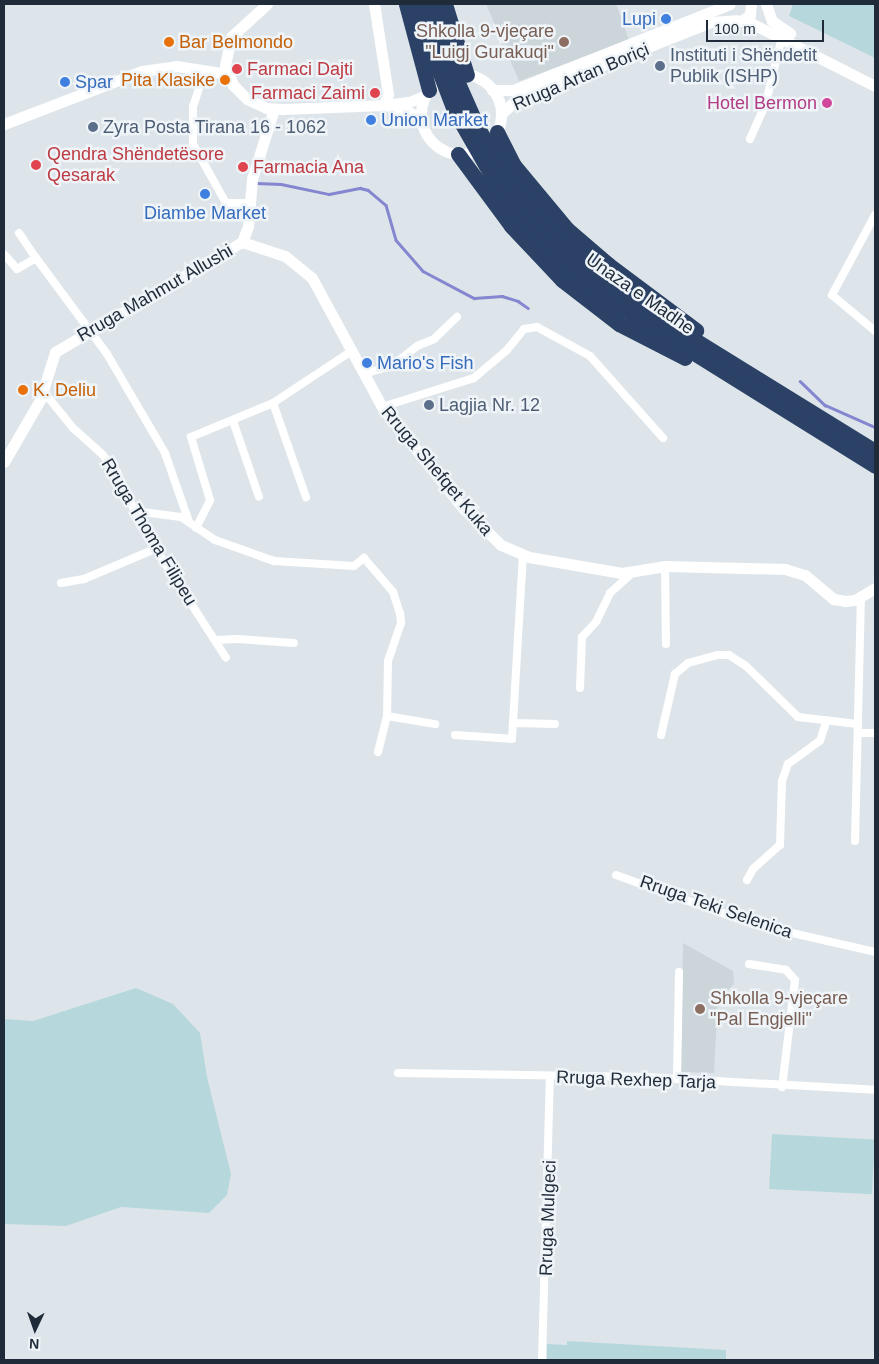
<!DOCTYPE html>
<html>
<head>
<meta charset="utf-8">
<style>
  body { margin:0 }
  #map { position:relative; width:879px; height:1364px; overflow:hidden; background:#dee5ea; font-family:Helvetica,sans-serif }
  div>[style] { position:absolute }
  .built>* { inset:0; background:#ccd5da }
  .green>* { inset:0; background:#b6d8dc; transform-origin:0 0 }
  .stream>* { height:2.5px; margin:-1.25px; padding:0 1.25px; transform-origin:1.25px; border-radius:1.25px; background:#8486d0 }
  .street>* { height:8px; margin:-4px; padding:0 4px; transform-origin:4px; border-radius:4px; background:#fff }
  .secondary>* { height:11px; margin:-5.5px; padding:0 5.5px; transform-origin:5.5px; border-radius:5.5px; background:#fff }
  .secondary>.ring { margin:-5.5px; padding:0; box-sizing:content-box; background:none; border:11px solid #fff; border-radius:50% }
  .highway>* { height:15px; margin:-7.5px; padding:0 7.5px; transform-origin:7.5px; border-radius:7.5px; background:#2b4266 }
  .dots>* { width:14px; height:14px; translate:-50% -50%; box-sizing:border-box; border:2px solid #eef4f7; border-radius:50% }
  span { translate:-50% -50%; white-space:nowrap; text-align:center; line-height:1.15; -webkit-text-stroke:5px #eef4f7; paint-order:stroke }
  .shop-label { font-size:18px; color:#366cbe }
  .right { translate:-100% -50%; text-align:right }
  .left { translate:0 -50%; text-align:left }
  .education-label { font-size:18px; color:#785e54 }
  .food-label { font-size:18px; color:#c56008 }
  .service-label { font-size:18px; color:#4e5e75 }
  .health-label { font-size:18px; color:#be3a42 }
  .street-label { font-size:18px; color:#1f2b39 }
  .hotel-label { font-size:18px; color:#b23c85 }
  .frame { position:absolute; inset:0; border:5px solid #1f2b39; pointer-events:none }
  .north { position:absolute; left:10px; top:1304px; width:50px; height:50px; -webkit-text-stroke:4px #eef4f7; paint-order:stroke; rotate:183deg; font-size:14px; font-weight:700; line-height:20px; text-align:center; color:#1f2b39 }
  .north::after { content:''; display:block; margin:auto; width:18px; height:22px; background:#1f2b39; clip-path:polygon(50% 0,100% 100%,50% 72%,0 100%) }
  .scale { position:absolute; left:706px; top:20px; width:118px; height:22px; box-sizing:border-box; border:2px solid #1f2b39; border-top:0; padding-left:6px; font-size:15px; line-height:18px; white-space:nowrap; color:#1f2b39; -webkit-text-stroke:4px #eef4f7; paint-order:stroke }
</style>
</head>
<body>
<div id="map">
  <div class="built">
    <i style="clip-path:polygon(486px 4px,616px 4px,629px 40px,519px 81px)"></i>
    <i style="clip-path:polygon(683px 943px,733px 971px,734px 984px,718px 1001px,714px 1073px,681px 1072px)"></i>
  </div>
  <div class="green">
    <i style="clip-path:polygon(793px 4px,875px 4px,875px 58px,789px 16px)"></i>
    <i style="clip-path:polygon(136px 988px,173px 1004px,200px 1033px,207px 1077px,231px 1174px,227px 1195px,209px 1213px,121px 1207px,66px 1226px,4px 1224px,4px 1019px,33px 1021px)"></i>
    <i style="left:772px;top:1134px;width:103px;height:55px;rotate:3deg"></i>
    <i style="clip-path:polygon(567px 1341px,726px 1350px,726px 1360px,547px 1360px,547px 1344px,567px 1345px)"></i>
  </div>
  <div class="stream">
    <i style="left:256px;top:183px;width:25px;rotate:2deg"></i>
    <i style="left:281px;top:184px;width:49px;rotate:11.8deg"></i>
    <i style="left:329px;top:194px;width:32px;rotate:-11deg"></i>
    <i style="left:360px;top:188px;width:8px;rotate:14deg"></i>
    <i style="left:368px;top:190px;width:23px;rotate:40deg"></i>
    <i style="left:386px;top:205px;width:36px;rotate:74deg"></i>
    <i style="left:396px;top:240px;width:41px;rotate:48.9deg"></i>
    <i style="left:423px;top:271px;width:58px;rotate:27.9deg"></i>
    <i style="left:474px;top:298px;width:28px;rotate:-4deg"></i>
    <i style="left:502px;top:296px;width:17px;rotate:17deg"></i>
    <i style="left:518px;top:301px;width:12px;rotate:35deg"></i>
    <i style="left:800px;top:381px;width:35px;rotate:44deg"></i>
    <i style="left:825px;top:405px;width:55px;rotate:23.7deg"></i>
  </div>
  <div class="street">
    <i style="left:204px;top:73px;width:35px;rotate:108deg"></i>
    <i style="left:193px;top:106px;width:38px;rotate:90deg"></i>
    <i style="left:193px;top:144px;width:68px;rotate:60.8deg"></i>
    <i style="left:226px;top:203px;width:23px"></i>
    <i style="left:750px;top:139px;width:36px;rotate:-66deg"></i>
    <i style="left:765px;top:106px;width:63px;rotate:-76.2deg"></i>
    <i style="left:875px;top:215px;width:91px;rotate:118.3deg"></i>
    <i style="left:832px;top:295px;width:56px;rotate:39.9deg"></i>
    <i style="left:19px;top:233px;width:30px;rotate:56deg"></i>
    <i style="left:4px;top:254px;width:20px;rotate:49deg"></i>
    <i style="left:17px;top:269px;width:22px;rotate:-30deg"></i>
    <i style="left:36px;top:258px;width:119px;rotate:53.5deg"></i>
    <i style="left:107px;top:354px;width:115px;rotate:59.6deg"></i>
    <i style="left:165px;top:453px;width:73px;rotate:70.8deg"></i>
    <i style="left:364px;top:374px;width:30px;rotate:-17deg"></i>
    <i style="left:393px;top:365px;width:31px;rotate:-38deg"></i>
    <i style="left:417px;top:346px;width:18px;rotate:-22deg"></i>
    <i style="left:434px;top:339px;width:32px;rotate:-44deg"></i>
    <i style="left:43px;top:391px;width:48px;rotate:51deg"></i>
    <i style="left:73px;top:428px;width:39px;rotate:42deg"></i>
    <i style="left:102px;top:454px;width:23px;rotate:50deg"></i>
    <i style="left:117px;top:472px;width:63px;rotate:65.5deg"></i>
    <i style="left:143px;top:529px;width:153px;rotate:57.2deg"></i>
    <i style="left:273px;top:403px;width:100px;rotate:70.7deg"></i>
    <i style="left:382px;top:407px;width:96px;rotate:-17.5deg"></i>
    <i style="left:474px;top:378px;width:43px;rotate:-40.3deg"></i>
    <i style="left:507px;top:350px;width:27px;rotate:-51deg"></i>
    <i style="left:524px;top:329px;width:13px;rotate:-9deg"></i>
    <i style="left:537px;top:327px;width:60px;rotate:28.7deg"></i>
    <i style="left:590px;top:356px;width:110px;rotate:48.3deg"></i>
    <i style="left:233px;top:421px;width:80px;rotate:71.1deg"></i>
    <i style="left:135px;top:511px;width:46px;rotate:7.4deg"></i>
    <i style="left:181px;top:517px;width:41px;rotate:34.1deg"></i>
    <i style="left:215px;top:540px;width:63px;rotate:19.6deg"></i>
    <i style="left:274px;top:561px;width:80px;rotate:3.6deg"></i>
    <i style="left:354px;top:566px;width:13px;rotate:-39deg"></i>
    <i style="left:364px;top:558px;width:45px;rotate:49.5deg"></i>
    <i style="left:393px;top:592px;width:22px;rotate:72deg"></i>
    <i style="left:400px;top:613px;width:10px;rotate:84deg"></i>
    <i style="left:401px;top:623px;width:40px;rotate:108.9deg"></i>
    <i style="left:388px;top:661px;width:55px;rotate:91deg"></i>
    <i style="left:196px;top:528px;width:31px;rotate:-63deg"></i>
    <i style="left:210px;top:500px;width:66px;rotate:-106.8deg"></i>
    <i style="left:191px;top:437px;width:89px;rotate:-22.5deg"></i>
    <i style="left:273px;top:403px;width:96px;rotate:-33.5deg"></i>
    <i style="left:665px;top:566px;width:78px;rotate:89.3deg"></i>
    <i style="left:61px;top:583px;width:23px;rotate:-10deg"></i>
    <i style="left:84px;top:579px;width:77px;rotate:-22.9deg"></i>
    <i style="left:217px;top:640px;width:20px;rotate:-3deg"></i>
    <i style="left:237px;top:639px;width:57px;rotate:4deg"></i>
    <i style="left:580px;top:688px;width:51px;rotate:-87.8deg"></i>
    <i style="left:582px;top:637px;width:21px;rotate:-47deg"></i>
    <i style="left:596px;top:622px;width:32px;rotate:-64deg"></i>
    <i style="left:610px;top:593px;width:28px;rotate:-42deg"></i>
    <i style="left:513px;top:723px;width:42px;rotate:1.4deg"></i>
    <i style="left:858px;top:733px;width:17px"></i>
    <i style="left:455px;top:735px;width:57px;rotate:4deg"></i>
    <i style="left:512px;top:739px;width:184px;rotate:-86.6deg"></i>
    <i style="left:661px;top:735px;width:63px;rotate:-77.1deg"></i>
    <i style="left:675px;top:674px;width:17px;rotate:-40deg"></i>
    <i style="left:688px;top:663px;width:31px;rotate:-15deg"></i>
    <i style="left:718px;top:655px;width:11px"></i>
    <i style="left:729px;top:655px;width:20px;rotate:33deg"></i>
    <i style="left:746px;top:666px;width:73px;rotate:44.4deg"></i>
    <i style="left:798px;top:717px;width:60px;rotate:6.7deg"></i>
    <i style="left:378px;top:752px;width:37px;rotate:-76deg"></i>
    <i style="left:387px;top:716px;width:49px;rotate:9.5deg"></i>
    <i style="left:855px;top:841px;width:245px;rotate:-88.6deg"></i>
    <i style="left:616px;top:875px;width:145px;rotate:19.7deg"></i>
    <i style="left:753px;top:924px;width:125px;rotate:12.9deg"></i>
    <i style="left:747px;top:880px;width:13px;rotate:-61deg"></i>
    <i style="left:753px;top:869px;width:36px;rotate:-42deg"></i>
    <i style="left:780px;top:845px;width:64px;rotate:-88.2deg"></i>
    <i style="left:782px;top:781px;width:18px;rotate:-71deg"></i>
    <i style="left:788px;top:764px;width:39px;rotate:-36deg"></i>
    <i style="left:820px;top:741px;width:20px;rotate:-72deg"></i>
    <i style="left:749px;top:964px;width:37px;rotate:9deg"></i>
    <i style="left:786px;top:970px;width:13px;rotate:48deg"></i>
    <i style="left:795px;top:980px;width:108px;rotate:96.9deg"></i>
    <i style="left:398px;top:1073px;width:247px;rotate:0.9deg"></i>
    <i style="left:645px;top:1077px;width:230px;rotate:3.2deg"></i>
    <i style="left:677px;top:1079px;width:107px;rotate:-88.9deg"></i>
    <i style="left:542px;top:1360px;width:283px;rotate:-88.4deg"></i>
  </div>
  <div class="secondary">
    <i style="left:267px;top:4px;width:49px;rotate:137.5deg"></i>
    <i style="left:231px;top:37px;width:29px;rotate:102deg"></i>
    <i style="left:225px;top:65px;width:22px;rotate:68deg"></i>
    <i style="left:233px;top:85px;width:20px;rotate:45deg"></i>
    <i style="left:247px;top:99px;width:21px;rotate:25deg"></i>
    <i style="left:266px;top:108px;width:17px;rotate:3deg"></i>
    <i style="left:283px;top:109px;width:101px;rotate:-2.3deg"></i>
    <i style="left:384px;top:105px;width:12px;rotate:-70deg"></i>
    <i style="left:388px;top:94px;width:91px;rotate:-98.8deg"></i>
    <i style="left:766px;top:4px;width:18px;rotate:71deg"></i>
    <i style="left:772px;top:21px;width:22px;rotate:34deg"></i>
    <i style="left:745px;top:20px;width:146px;rotate:26.9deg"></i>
    <i style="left:741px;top:21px;width:11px;rotate:-34deg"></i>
    <i style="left:750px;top:15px;width:11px;rotate:-85deg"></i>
    <i class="ring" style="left:421px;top:74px;width:69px;height:69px"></i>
    <i style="left:492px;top:90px;width:21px"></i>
    <i style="left:513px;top:90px;width:233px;rotate:-21.6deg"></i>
    <i style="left:501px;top:114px;width:21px;rotate:-43deg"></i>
    <i style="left:516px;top:100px;width:148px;rotate:-21.9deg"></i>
    <i style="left:653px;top:45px;width:62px;rotate:-21.6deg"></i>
    <i style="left:711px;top:22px;width:26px;rotate:-4deg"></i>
    <i style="left:422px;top:121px;width:16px;rotate:-145deg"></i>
    <i style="left:409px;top:112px;width:26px;rotate:-164deg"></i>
    <i style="left:384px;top:105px;width:25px;rotate:-7deg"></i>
    <i style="left:409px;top:102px;width:18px;rotate:-22deg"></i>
    <i style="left:4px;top:124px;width:148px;rotate:-21deg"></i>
    <i style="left:142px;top:71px;width:34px;rotate:-8deg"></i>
    <i style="left:176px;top:66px;width:52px;rotate:8.9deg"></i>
    <i style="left:242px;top:242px;width:45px;rotate:18deg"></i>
    <i style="left:285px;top:256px;width:35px;rotate:39deg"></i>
    <i style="left:312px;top:278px;width:147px;rotate:61.5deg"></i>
    <i style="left:382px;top:407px;width:129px;rotate:51.3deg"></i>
    <i style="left:463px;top:508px;width:53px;rotate:44.2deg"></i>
    <i style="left:501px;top:545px;width:30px;rotate:23deg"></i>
    <i style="left:529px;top:557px;width:94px;rotate:9.8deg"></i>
    <i style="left:622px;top:573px;width:44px;rotate:-9.2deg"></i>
    <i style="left:665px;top:566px;width:120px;rotate:1.4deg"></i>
    <i style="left:785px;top:569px;width:21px;rotate:17deg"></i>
    <i style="left:805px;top:575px;width:38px;rotate:40deg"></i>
    <i style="left:834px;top:599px;width:11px;rotate:10deg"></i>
    <i style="left:845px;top:601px;width:10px;rotate:-6deg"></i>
    <i style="left:855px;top:600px;width:23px;rotate:-31deg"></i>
    <i style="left:4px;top:462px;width:72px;rotate:-59.9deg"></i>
    <i style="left:40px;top:400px;width:50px;rotate:-72.6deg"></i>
    <i style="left:55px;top:352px;width:217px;rotate:-30.5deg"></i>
    <i style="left:242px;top:242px;width:17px;rotate:-69deg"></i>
    <i style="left:248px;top:226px;width:47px;rotate:-85.1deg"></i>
    <i style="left:252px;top:179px;width:73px;rotate:-72.6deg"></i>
  </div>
  <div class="highway">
    <i style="left:406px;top:4px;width:89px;rotate:75deg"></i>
    <i style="left:420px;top:4px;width:70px;rotate:74.2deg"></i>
    <i style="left:439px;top:71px;width:42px;rotate:69deg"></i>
    <i style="left:454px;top:110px;width:89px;rotate:60.3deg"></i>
    <i style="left:498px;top:187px;width:67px;rotate:51.1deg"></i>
    <i style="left:540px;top:239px;width:50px;rotate:43.4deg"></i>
    <i style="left:576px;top:273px;width:59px;rotate:37.5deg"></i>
    <i style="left:623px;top:309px;width:297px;rotate:31.9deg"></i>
    <i style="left:433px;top:4px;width:66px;rotate:74.1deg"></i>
    <i style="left:451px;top:67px;width:67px;rotate:66.1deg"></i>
    <i style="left:478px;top:128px;width:63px;rotate:59.3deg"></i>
    <i style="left:510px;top:182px;width:72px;rotate:49.5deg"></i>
    <i style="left:557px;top:237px;width:36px;rotate:44deg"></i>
    <i style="left:583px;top:262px;width:81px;rotate:37deg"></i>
    <i style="left:648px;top:311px;width:267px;rotate:31.7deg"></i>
    <i style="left:445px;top:4px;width:74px;rotate:72.8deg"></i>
    <i style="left:497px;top:132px;width:36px;rotate:63deg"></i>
    <i style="left:513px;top:164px;width:85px;rotate:50.3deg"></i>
    <i style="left:567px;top:229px;width:55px;rotate:40.6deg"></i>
    <i style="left:609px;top:265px;width:109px;rotate:36.8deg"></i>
    <i style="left:458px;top:154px;width:89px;rotate:53.6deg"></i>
    <i style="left:511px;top:226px;width:74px;rotate:46.6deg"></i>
    <i style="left:562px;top:280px;width:72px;rotate:37.7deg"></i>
    <i style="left:619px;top:324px;width:74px;rotate:27.3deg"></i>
  </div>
  <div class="dots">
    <i style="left:666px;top:19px;background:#3f7fe0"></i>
    <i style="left:169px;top:42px;background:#e8710a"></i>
    <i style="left:564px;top:42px;background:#8d6e63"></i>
    <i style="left:660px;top:66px;background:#5c6f8a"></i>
    <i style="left:237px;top:69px;background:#e0444e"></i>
    <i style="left:225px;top:80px;background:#e8710a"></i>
    <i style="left:65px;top:82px;background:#3f7fe0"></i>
    <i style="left:375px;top:93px;background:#e0444e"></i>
    <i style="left:827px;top:103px;background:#d1479c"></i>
    <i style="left:371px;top:120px;background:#3f7fe0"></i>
    <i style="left:93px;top:127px;background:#5c6f8a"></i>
    <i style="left:36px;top:165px;background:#e0444e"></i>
    <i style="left:243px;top:167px;background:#e0444e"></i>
    <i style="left:205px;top:194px;background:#3f7fe0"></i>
    <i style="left:367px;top:363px;background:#3f7fe0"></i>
    <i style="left:23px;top:390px;background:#e8710a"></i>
    <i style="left:429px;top:405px;background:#5c6f8a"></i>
    <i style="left:700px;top:1009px;background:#8d6e63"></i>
  </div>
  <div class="shop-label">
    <span class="right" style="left:656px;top:19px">Lupi</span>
    <span class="left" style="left:75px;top:82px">Spar</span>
    <span class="left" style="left:381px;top:120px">Union Market</span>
    <span style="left:205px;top:213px">Diambe Market</span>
    <span class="left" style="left:377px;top:363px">Mario's Fish</span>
  </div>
  <div class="education-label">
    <span class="right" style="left:554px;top:42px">Shkolla 9-vjeçare<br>"Luigj Gurakuqi"</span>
    <span class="left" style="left:710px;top:1009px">Shkolla 9-vjeçare<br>"Pal Engjelli"</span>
  </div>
  <div class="food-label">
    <span class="left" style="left:179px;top:42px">Bar Belmondo</span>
    <span class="right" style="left:215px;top:80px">Pita Klasike</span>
    <span class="left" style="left:33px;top:390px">K. Deliu</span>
  </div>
  <div class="service-label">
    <span class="left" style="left:670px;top:66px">Instituti i Shëndetit<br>Publik (ISHP)</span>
    <span class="left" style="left:103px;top:127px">Zyra Posta Tirana 16 - 1062</span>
    <span class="left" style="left:439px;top:405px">Lagjia Nr. 12</span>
  </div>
  <div class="health-label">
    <span class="left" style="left:247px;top:69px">Farmaci Dajti</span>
    <span class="right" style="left:365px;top:93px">Farmaci Zaimi</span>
    <span class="left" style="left:47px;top:165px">Qendra Shëndetësore<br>Qesarak</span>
    <span class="left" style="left:253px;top:167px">Farmacia Ana</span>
  </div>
  <div class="street-label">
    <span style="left:581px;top:77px;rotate:-23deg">Rruga Artan Boriçi</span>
    <span style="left:155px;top:293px;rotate:-30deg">Rruga Mahmut Allushi</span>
    <span style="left:640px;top:294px;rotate:35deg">Unaza e Madhe</span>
    <span style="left:437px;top:471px;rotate:50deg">Rruga Shefqet Kuka</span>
    <span style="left:149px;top:532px;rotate:59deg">Rruga Thoma Filipeu</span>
    <span style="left:716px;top:907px;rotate:19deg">Rruga Teki Selenica</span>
    <span style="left:636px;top:1080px;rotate:2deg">Rruga Rexhep Tarja</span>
    <span style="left:548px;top:1218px;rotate:-88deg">Rruga Mulgeci</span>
  </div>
  <div class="hotel-label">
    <span class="right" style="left:817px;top:103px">Hotel Bermon</span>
  </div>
  <div class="frame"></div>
  <div class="north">N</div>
  <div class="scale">100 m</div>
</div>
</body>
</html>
